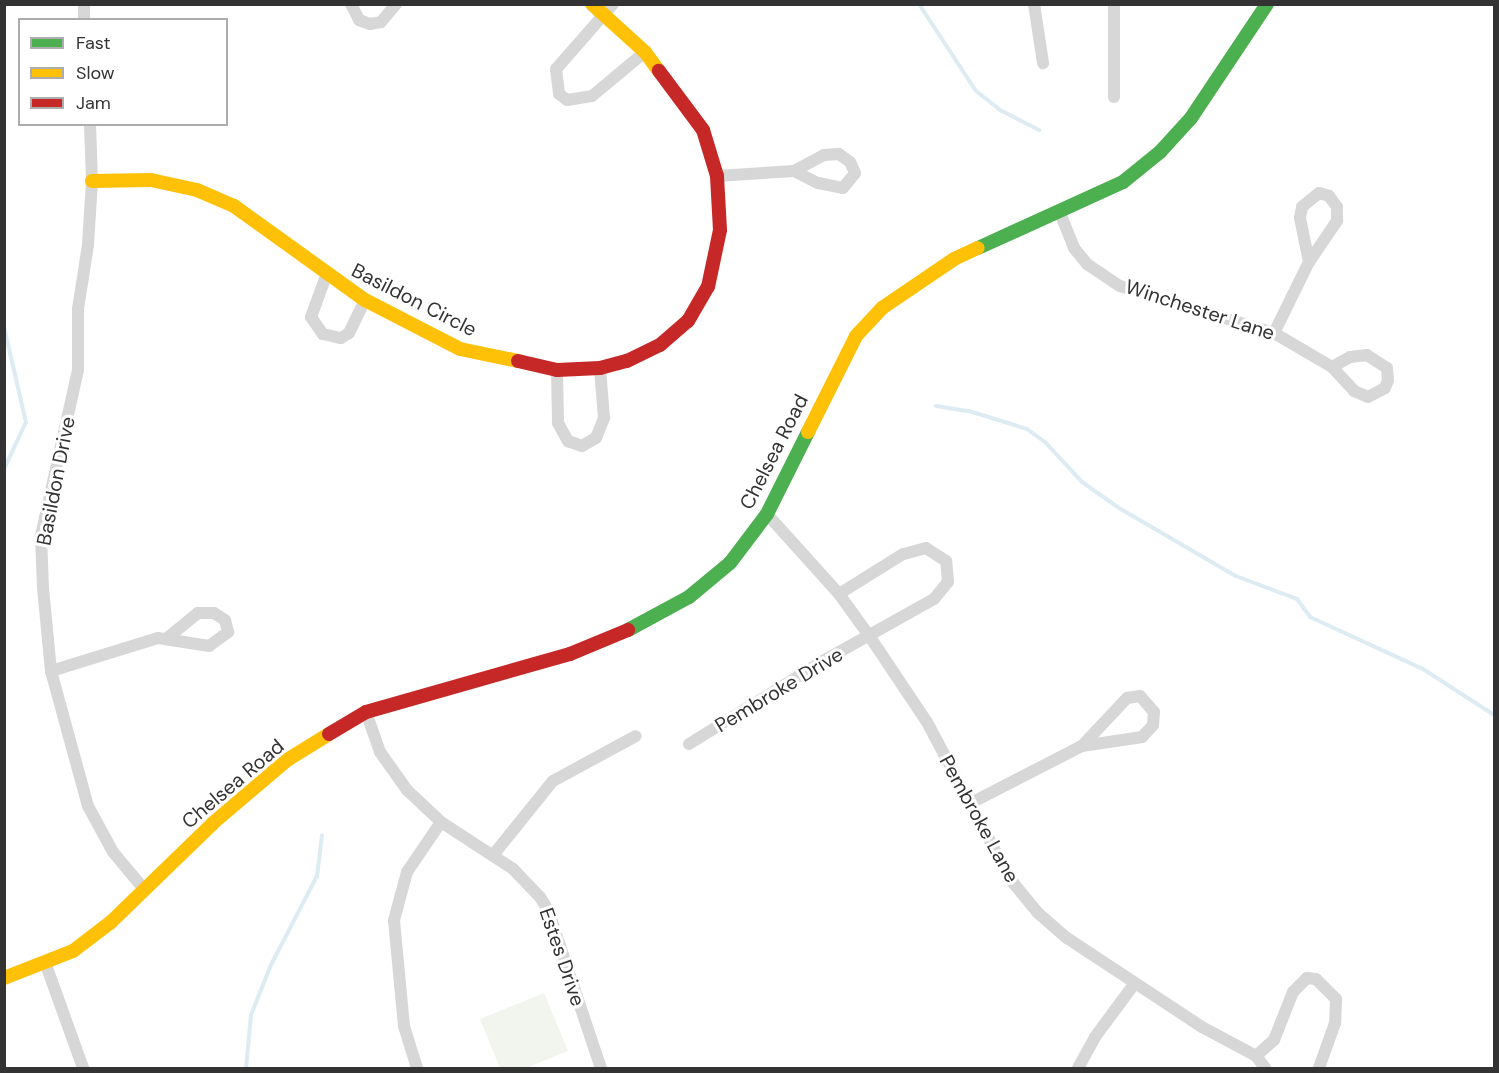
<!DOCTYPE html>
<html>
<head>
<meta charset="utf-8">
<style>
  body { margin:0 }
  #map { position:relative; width:1499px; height:1073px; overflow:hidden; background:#fff; font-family:"DM Sans",sans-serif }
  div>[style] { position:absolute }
  .green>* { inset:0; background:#f1f5ed }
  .stream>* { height:4px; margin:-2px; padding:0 2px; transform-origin:2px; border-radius:2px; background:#ddebf3 }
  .street>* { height:12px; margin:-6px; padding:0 6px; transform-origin:6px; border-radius:6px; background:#d7d7d7 }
  .fast>* { height:14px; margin:-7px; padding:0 7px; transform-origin:7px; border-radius:7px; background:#4caf50 }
  .slow>* { height:14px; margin:-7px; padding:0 7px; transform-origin:7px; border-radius:7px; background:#ffc107 }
  .jam>* { height:14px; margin:-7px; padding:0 7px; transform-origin:7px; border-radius:7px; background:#c62828 }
  span { translate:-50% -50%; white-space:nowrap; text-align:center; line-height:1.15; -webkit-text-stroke:6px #fff; paint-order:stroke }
  .street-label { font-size:20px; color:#333 }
  .frame { position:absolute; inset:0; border:6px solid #333; pointer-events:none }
  .legend { position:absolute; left:18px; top:18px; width:210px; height:108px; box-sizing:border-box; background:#fff; border:2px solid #adadad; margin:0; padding:8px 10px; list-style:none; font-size:18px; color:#333 }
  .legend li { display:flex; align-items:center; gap:12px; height:30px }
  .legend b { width:30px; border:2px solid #adadad }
</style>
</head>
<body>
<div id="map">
  <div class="green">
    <i style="clip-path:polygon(544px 993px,568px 1051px,526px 1068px,500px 1068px,480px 1019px)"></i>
  </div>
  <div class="stream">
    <i style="left:919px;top:4px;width:104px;rotate:56.8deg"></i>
    <i style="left:976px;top:91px;width:33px;rotate:38deg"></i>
    <i style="left:1002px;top:111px;width:42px;rotate:27.2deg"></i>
    <i style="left:4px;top:327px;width:98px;rotate:77deg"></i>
    <i style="left:26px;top:422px;width:52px;rotate:115.1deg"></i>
    <i style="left:936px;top:406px;width:33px;rotate:9deg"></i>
    <i style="left:969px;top:411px;width:61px;rotate:17.2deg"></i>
    <i style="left:1027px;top:429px;width:24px;rotate:36deg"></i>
    <i style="left:1046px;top:443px;width:53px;rotate:47.3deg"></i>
    <i style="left:1082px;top:482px;width:45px;rotate:35.1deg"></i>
    <i style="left:1119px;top:508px;width:135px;rotate:30.2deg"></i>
    <i style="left:1236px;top:576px;width:65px;rotate:20.7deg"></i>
    <i style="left:1297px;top:599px;width:22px;rotate:54deg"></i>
    <i style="left:1310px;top:617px;width:124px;rotate:24.7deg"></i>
    <i style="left:1423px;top:669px;width:85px;rotate:32.9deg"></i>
    <i style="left:246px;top:1068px;width:53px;rotate:-84.6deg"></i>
    <i style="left:251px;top:1015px;width:54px;rotate:-68.2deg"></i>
    <i style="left:271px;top:965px;width:100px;rotate:-62.7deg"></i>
    <i style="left:317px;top:876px;width:41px;rotate:-83deg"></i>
  </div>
  <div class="street">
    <i style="left:351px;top:4px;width:18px;rotate:63deg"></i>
    <i style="left:359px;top:20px;width:12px;rotate:20deg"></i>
    <i style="left:370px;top:24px;width:11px;rotate:-10deg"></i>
    <i style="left:381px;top:22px;width:23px;rotate:-50deg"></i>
    <i style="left:613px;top:4px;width:86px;rotate:131.2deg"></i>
    <i style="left:556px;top:69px;width:25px;rotate:83deg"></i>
    <i style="left:559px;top:94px;width:10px;rotate:37deg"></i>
    <i style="left:567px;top:100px;width:25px;rotate:-9deg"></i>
    <i style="left:592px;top:96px;width:69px;rotate:-39.7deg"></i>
    <i style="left:1034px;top:4px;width:60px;rotate:81.3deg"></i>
    <i style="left:84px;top:20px;width:16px;rotate:-90deg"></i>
    <i style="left:1114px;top:97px;width:93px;rotate:-90deg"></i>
    <i style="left:90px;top:124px;width:57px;rotate:88deg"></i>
    <i style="left:92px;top:181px;width:64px;rotate:93.6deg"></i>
    <i style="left:88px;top:245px;width:65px;rotate:98.9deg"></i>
    <i style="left:78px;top:309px;width:61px;rotate:90deg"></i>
    <i style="left:78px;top:370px;width:170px;rotate:102.6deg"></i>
    <i style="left:41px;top:536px;width:52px;rotate:87.8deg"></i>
    <i style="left:43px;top:588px;width:83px;rotate:84.5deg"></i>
    <i style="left:51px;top:671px;width:140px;rotate:74.7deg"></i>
    <i style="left:88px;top:806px;width:52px;rotate:61.5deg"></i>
    <i style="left:113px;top:852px;width:48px;rotate:50deg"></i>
    <i style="left:717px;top:176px;width:77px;rotate:-3.7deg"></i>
    <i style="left:794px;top:171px;width:27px;rotate:27deg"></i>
    <i style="left:818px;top:183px;width:25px;rotate:11deg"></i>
    <i style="left:843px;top:188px;width:19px;rotate:-51deg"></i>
    <i style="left:855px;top:173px;width:12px;rotate:-114deg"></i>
    <i style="left:850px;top:162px;width:14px;rotate:-144deg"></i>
    <i style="left:839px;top:154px;width:15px;rotate:176deg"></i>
    <i style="left:824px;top:155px;width:34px;rotate:152deg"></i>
    <i style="left:1060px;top:213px;width:38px;rotate:68deg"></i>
    <i style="left:1074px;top:248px;width:21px;rotate:51deg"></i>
    <i style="left:1087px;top:264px;width:40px;rotate:34deg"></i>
    <i style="left:1120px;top:286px;width:161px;rotate:17deg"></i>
    <i style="left:1274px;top:333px;width:67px;rotate:30.4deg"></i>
    <i style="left:1332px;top:367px;width:33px;rotate:47deg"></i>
    <i style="left:1354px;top:391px;width:15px;rotate:23deg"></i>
    <i style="left:1368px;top:397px;width:19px;rotate:-28deg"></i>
    <i style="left:1385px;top:388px;width:9px;rotate:-69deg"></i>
    <i style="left:1388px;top:380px;width:12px;rotate:-95deg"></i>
    <i style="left:1387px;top:368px;width:24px;rotate:-147deg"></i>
    <i style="left:1367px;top:355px;width:17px;rotate:173deg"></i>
    <i style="left:1350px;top:357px;width:21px;rotate:151deg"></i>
    <i style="left:326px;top:276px;width:44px;rotate:110.1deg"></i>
    <i style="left:311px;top:317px;width:21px;rotate:55deg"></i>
    <i style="left:323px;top:334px;width:18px;rotate:13deg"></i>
    <i style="left:341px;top:338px;width:9px;rotate:-32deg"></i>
    <i style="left:349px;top:333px;width:37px;rotate:-64deg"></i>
    <i style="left:1274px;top:333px;width:79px;rotate:-63.8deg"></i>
    <i style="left:1309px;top:262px;width:50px;rotate:-55.7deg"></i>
    <i style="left:1337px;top:221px;width:14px;rotate:-90deg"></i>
    <i style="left:1337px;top:207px;width:14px;rotate:-126deg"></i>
    <i style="left:1329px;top:196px;width:10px;rotate:-163deg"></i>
    <i style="left:1319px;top:193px;width:22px;rotate:141deg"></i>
    <i style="left:1302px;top:207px;width:11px;rotate:100deg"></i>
    <i style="left:1300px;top:218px;width:45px;rotate:78.4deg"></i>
    <i style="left:557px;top:370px;width:53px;rotate:88.9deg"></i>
    <i style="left:558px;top:423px;width:21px;rotate:61deg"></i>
    <i style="left:568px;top:441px;width:15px;rotate:20deg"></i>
    <i style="left:582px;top:446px;width:16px;rotate:-30deg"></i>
    <i style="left:596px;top:438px;width:22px;rotate:-68deg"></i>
    <i style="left:604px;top:418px;width:50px;rotate:-94.6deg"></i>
    <i style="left:767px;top:514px;width:108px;rotate:48deg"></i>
    <i style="left:839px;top:594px;width:53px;rotate:54.2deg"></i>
    <i style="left:870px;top:637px;width:102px;rotate:56.2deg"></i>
    <i style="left:927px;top:722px;width:178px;rotate:62.1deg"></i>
    <i style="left:1010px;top:879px;width:44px;rotate:50.5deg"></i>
    <i style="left:1038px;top:913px;width:38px;rotate:41deg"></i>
    <i style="left:1067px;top:938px;width:162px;rotate:33.4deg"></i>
    <i style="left:1202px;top:1027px;width:61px;rotate:28.2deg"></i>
    <i style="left:1256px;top:1056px;width:15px;rotate:53deg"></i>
    <i style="left:51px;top:671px;width:112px;rotate:-17.1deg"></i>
    <i style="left:158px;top:638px;width:52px;rotate:8.9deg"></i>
    <i style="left:209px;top:646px;width:24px;rotate:-36deg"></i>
    <i style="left:228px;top:632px;width:12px;rotate:-104deg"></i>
    <i style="left:225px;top:620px;width:13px;rotate:-148deg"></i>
    <i style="left:214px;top:613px;width:16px;rotate:180deg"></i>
    <i style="left:198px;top:613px;width:41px;rotate:140.9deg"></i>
    <i style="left:366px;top:712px;width:42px;rotate:70.7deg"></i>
    <i style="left:380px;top:752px;width:47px;rotate:54.6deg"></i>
    <i style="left:407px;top:790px;width:47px;rotate:43.3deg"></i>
    <i style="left:441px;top:822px;width:86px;rotate:33.1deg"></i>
    <i style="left:513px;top:869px;width:39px;rotate:46deg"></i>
    <i style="left:540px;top:897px;width:15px;rotate:58deg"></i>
    <i style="left:548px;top:910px;width:167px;rotate:71.5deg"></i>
    <i style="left:689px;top:744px;width:158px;rotate:-31.8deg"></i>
    <i style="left:823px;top:661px;width:127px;rotate:-29.2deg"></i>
    <i style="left:934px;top:599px;width:22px;rotate:-51deg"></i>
    <i style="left:948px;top:582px;width:21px;rotate:-95deg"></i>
    <i style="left:946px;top:561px;width:24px;rotate:-147deg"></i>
    <i style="left:926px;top:548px;width:24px;rotate:165deg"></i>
    <i style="left:903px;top:554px;width:75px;rotate:148deg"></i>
    <i style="left:969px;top:804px;width:127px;rotate:-27.2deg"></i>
    <i style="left:1082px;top:746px;width:61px;rotate:-8.5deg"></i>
    <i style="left:1142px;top:737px;width:16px;rotate:-47deg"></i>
    <i style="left:1153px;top:725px;width:13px;rotate:-86deg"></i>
    <i style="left:1154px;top:712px;width:21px;rotate:-131deg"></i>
    <i style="left:1140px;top:696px;width:13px;rotate:171deg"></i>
    <i style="left:1127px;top:698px;width:66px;rotate:133.2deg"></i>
    <i style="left:494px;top:854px;width:94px;rotate:-51.1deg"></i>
    <i style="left:553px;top:781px;width:94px;rotate:-28.5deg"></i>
    <i style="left:46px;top:965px;width:109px;rotate:70.2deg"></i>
    <i style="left:1256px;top:1056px;width:24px;rotate:-42deg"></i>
    <i style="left:1274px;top:1040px;width:52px;rotate:-68.4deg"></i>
    <i style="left:1293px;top:992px;width:20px;rotate:-45deg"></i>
    <i style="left:1307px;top:978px;width:9px;rotate:6deg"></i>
    <i style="left:1316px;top:979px;width:28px;rotate:45deg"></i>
    <i style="left:1336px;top:999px;width:24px;rotate:92deg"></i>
    <i style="left:1335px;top:1023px;width:48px;rotate:109.6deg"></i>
    <i style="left:417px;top:1068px;width:44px;rotate:-107.2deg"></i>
    <i style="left:404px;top:1026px;width:106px;rotate:-95.4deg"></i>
    <i style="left:394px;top:920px;width:50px;rotate:-74.8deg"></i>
    <i style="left:407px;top:872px;width:60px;rotate:-55.8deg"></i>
    <i style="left:1078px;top:1068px;width:35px;rotate:-61deg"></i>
    <i style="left:1095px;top:1037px;width:67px;rotate:-53.5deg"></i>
  </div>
  <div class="fast">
    <i style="left:978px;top:248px;width:159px;rotate:-24.5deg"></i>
    <i style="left:1123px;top:182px;width:48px;rotate:-39deg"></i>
    <i style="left:1160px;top:152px;width:46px;rotate:-47.6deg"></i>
    <i style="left:1191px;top:118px;width:137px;rotate:-56.3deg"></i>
    <i style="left:628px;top:630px;width:69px;rotate:-28.4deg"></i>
    <i style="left:689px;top:597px;width:53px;rotate:-39.7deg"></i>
    <i style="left:730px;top:563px;width:61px;rotate:-52.9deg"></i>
    <i style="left:767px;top:514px;width:92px;rotate:-63.4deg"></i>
  </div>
  <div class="slow">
    <i style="left:592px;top:4px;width:72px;rotate:42.2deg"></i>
    <i style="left:645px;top:52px;width:24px;rotate:54deg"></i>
    <i style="left:92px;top:181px;width:59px;rotate:-1deg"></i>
    <i style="left:151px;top:180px;width:47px;rotate:12.3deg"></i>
    <i style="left:197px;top:190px;width:40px;rotate:23.4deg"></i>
    <i style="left:234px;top:206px;width:161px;rotate:35.7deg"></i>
    <i style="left:365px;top:300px;width:107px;rotate:27.3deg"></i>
    <i style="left:460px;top:349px;width:59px;rotate:11.7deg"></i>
    <i style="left:808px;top:432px;width:107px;rotate:-63.4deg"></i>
    <i style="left:856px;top:336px;width:38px;rotate:-47deg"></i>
    <i style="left:882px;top:308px;width:87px;rotate:-34.2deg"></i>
    <i style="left:954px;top:259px;width:26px;rotate:-25deg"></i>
    <i style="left:4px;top:978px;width:74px;rotate:-21.4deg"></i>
    <i style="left:73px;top:951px;width:48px;rotate:-37.3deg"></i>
    <i style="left:111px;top:922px;width:142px;rotate:-44.1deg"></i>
    <i style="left:213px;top:823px;width:97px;rotate:-40.4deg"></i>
    <i style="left:287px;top:760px;width:49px;rotate:-31.8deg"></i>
  </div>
  <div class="jam">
    <i style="left:518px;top:361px;width:40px;rotate:13deg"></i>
    <i style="left:557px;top:370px;width:43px;rotate:-2.7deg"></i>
    <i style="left:600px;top:368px;width:28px;rotate:-15deg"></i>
    <i style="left:627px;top:361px;width:37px;rotate:-26deg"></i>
    <i style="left:660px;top:345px;width:37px;rotate:-41deg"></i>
    <i style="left:688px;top:321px;width:39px;rotate:-60deg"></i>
    <i style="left:708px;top:287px;width:58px;rotate:-78.1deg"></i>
    <i style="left:720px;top:230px;width:54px;rotate:-93.2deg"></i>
    <i style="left:717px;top:176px;width:48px;rotate:-106.9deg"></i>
    <i style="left:703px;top:130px;width:74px;rotate:-126.7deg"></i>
    <i style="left:329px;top:734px;width:43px;rotate:-30.7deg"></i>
    <i style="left:366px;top:712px;width:212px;rotate:-15.9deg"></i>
    <i style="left:570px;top:654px;width:63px;rotate:-22.5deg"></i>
  </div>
  <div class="street-label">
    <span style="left:414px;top:300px;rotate:27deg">Basildon Circle</span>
    <span style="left:1200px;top:310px;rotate:18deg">Winchester Lane</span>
    <span style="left:774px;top:452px;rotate:-63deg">Chelsea Road</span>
    <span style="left:56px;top:481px;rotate:-79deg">Basildon Drive</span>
    <span style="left:779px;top:690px;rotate:-31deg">Pembroke Drive</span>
    <span style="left:233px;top:784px;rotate:-40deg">Chelsea Road</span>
    <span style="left:979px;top:819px;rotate:61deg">Pembroke Lane</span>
    <span style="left:562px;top:957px;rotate:71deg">Estes Drive</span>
  </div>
  <div class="frame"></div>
  <ul class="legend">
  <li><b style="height:8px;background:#4caf50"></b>Fast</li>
  <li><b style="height:8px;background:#ffc107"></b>Slow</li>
  <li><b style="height:8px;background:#c62828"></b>Jam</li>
  </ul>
</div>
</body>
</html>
